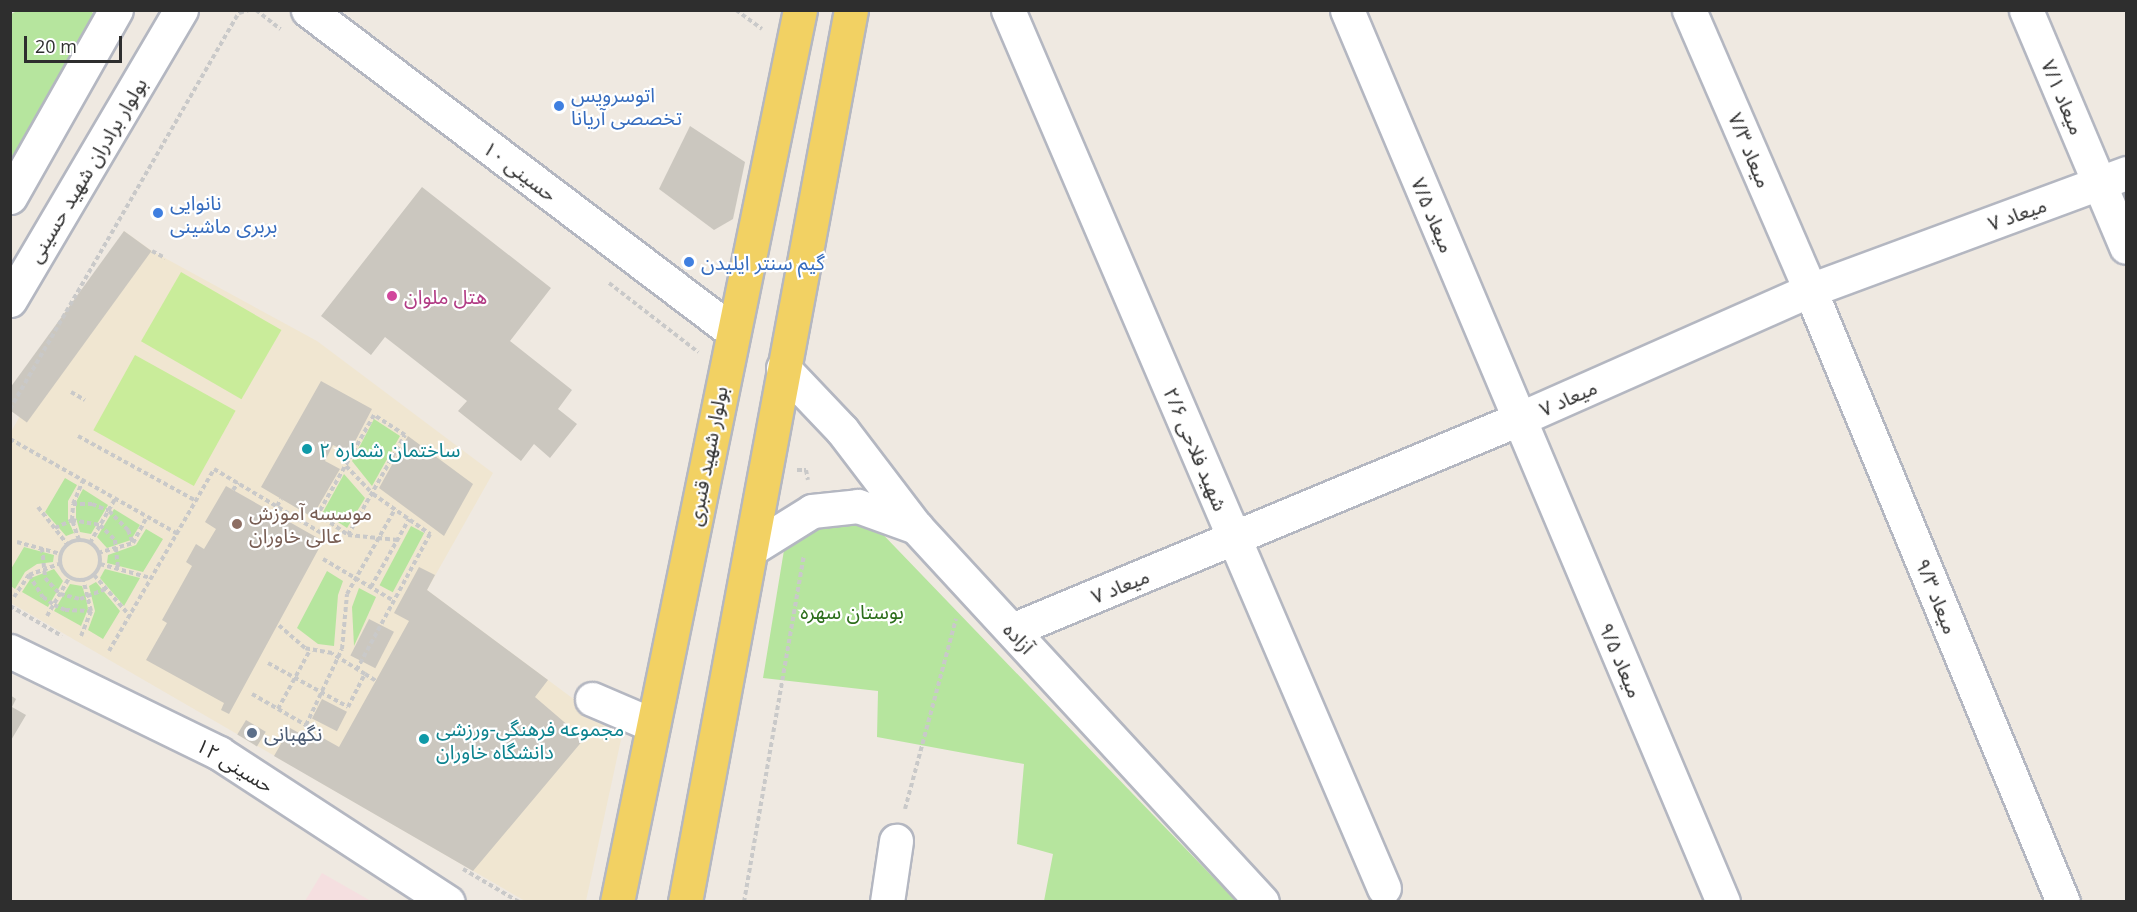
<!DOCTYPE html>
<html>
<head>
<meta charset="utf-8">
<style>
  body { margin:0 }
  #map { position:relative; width:2137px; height:912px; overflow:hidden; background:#efe9e1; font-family:"Open Sans","Noto Sans Arabic",sans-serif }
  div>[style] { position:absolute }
  .education>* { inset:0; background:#f0e6d1 }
  .medical>* { inset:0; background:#f5dfe0 }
  .green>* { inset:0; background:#b6e59e; transform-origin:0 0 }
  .pitch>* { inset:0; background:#c9ec9a; transform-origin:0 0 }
  .building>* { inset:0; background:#cbc7bf; transform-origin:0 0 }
  .path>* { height:4px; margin-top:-2px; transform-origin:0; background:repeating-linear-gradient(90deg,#c9c9c9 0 4.5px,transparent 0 7.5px) }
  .path>.ring { margin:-2px; padding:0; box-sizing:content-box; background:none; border:4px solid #c9c9c9; border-radius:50% }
  .roads { filter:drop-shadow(2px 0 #b4b7c1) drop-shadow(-2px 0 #b4b7c1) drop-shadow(0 2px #b4b7c1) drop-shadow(0 -2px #b4b7c1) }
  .minor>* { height:33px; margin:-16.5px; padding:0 16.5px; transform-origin:16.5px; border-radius:16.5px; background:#fff }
  .major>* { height:33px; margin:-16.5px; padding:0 16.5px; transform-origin:16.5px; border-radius:16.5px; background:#f2d163 }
  .dots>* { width:16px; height:16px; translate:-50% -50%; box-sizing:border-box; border:3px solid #fff; border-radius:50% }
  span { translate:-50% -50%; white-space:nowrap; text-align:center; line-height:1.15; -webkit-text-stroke:4.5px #fff; paint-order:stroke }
  .shop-label { font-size:20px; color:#366cbe }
  .left { translate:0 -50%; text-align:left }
  .street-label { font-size:20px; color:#2e2e2e }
  .hotel-label { font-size:20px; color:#b23c85 }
  .culture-label { font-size:20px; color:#0d838f }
  .education-label { font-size:20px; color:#785e54 }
  .park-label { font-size:20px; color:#2c6e1b }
  .service-label { font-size:20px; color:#4e5e75 }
  .frame { position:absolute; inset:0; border:12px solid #2e2e2e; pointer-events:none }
  .scale { position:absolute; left:24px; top:36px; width:98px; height:27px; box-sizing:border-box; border:3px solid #2e2e2e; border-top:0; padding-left:8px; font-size:18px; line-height:21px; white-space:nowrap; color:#2e2e2e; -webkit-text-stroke:4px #fff; paint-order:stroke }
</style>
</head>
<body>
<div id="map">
  <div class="education">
    <i style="clip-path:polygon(124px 231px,152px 251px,317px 341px,493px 473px,427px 590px,622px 735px,586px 901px,525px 901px,11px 603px,11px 432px)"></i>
  </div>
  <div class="medical">
    <i style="clip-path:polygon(322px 873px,371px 901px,305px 901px)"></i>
  </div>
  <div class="green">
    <i style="clip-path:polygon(19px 10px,92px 11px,94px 16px,11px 164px,11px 14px)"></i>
    <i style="clip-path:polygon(374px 419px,400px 436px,372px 486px,352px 461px)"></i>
    <i style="clip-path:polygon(344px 474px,365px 498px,347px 528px,323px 512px)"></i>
    <i style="clip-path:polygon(65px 478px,77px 485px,68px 501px,68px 520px,74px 533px,66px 536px,45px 512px)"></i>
    <i style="clip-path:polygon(83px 489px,108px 505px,91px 534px,80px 532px,76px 518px,76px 502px)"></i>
    <i style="clip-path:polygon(114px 509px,140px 525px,131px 540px,107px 548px,97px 537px)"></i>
    <i style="clip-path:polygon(832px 515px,871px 522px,1236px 901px,1044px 901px,1053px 854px,1017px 844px,1024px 764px,877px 737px,878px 691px,763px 678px,785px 544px)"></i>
    <i style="left:411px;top:526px;width:15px;height:67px;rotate:28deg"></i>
    <i style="clip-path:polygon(146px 529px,163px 539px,143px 572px,107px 563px,108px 555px,136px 545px)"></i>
    <i style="clip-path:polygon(24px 547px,54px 555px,53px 562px,37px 564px,25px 572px,15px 589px,11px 586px,11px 569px)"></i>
    <i style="clip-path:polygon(54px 569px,63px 581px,48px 607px,22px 592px,31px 578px)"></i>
    <i style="clip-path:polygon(105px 569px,140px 578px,124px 606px,100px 578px)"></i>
    <i style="clip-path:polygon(327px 571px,343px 581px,338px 595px,334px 646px,318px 644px,297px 628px)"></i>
    <i style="clip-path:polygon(96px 582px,120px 611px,103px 639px,88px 630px,95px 611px,89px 586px)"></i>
    <i style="clip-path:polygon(70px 584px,82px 586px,86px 598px,88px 609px,81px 626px,54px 611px)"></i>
    <i style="clip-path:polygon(359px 588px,376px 597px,354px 646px,352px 607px)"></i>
  </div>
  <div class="pitch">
    <i style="left:181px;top:272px;width:116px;height:80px;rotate:30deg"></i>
    <i style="left:135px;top:355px;width:115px;height:86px;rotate:29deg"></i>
  </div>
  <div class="building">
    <i style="clip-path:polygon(690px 126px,745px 162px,733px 219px,714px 230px,659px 189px)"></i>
    <i style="clip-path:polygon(422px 187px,551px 288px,510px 341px,572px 390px,558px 409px,577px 424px,550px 458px,534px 444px,521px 461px,458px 411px,467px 401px,385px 337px,371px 355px,321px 316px)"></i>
    <i style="left:124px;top:231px;width:34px;height:212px;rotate:36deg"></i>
    <i style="clip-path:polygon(321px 381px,372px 409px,349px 453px,333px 445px,325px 461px,340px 469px,312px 517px,261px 487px)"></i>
    <i style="clip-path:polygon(408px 436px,473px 484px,444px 536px,379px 488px)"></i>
    <i style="clip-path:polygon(226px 486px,323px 541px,229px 714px,221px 710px,224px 703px,146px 660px,167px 623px,162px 620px,192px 566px,186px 562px,196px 544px,204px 549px,216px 529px,205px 522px)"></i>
    <i style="clip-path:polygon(419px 567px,435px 575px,427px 590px,548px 680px,535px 697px,584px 739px,473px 871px,274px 756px,290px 728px,319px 744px,323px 738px,339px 747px,409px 621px,394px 613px)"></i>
    <i style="left:369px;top:619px;width:28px;height:41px;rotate:27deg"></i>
    <i style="clip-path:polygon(10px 695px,16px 699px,12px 707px,26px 715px,10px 742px)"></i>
    <i style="left:322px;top:699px;width:28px;height:22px;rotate:27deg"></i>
    <i style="left:246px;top:720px;width:23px;height:17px;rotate:31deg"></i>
  </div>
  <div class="path">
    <i style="left:256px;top:10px;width:31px;rotate:38deg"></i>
    <i style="left:736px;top:10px;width:32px;rotate:36deg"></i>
    <i style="left:239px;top:13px;width:10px;rotate:-17deg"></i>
    <i style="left:152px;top:251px;width:15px;rotate:28deg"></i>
    <i style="left:609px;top:283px;width:113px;rotate:37.8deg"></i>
    <i style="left:71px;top:392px;width:16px;rotate:30deg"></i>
    <i style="left:10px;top:409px;width:461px;rotate:-60deg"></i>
    <i style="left:78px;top:436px;width:135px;rotate:28.8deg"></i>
    <i style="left:10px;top:439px;width:193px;rotate:29.5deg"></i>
    <i style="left:346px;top:466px;width:39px;rotate:46deg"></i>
    <i style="left:373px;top:494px;width:70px;rotate:35.1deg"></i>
    <i style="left:430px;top:534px;width:153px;rotate:118.4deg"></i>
    <i style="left:797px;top:470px;width:9px"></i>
    <i style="left:806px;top:470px;width:10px;rotate:79deg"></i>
    <i style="left:233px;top:490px;width:9px;rotate:-54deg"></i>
    <i style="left:73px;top:504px;width:19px"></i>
    <i style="left:92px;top:504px;width:18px;rotate:22deg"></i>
    <i style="left:109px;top:511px;width:27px;rotate:45deg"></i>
    <i style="left:128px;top:530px;width:14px;rotate:69deg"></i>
    <i style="left:277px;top:506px;width:8px;rotate:-60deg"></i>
    <i style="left:38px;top:507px;width:47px;rotate:51.9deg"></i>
    <i style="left:55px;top:528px;width:19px;rotate:-25deg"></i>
    <i style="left:72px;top:520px;width:28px;rotate:10deg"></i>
    <i style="left:100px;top:525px;width:21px;rotate:45deg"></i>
    <i style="left:115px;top:540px;width:29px;rotate:84deg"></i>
    <i style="left:348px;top:535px;width:115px;rotate:-60.3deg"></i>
    <i style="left:405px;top:435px;width:37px;rotate:-147deg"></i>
    <i style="left:374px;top:415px;width:114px;rotate:119.5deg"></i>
    <i style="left:318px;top:514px;width:37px;rotate:35deg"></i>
    <i style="left:348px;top:535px;width:50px;rotate:5.7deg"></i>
    <i class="ring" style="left:60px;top:540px;width:36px;height:36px"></i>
    <i style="left:79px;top:540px;width:21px;rotate:-109deg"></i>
    <i style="left:72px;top:520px;width:16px;rotate:-86deg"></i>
    <i style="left:73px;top:504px;width:26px;rotate:-67deg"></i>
    <i style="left:17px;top:542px;width:46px;rotate:15.3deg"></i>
    <i style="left:90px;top:543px;width:51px;rotate:-60.4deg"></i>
    <i style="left:42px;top:548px;width:30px;rotate:84deg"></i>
    <i style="left:45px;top:578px;width:22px;rotate:47deg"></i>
    <i style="left:60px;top:594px;width:21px;rotate:14deg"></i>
    <i style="left:80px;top:599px;width:28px;rotate:-21deg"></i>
    <i style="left:98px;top:553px;width:36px;rotate:-16deg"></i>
    <i style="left:133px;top:543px;width:30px;rotate:-62deg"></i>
    <i style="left:323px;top:559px;width:82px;rotate:30.6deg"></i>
    <i style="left:100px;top:564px;width:53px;rotate:15.4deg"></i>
    <i style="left:29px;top:575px;width:26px;rotate:58deg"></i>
    <i style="left:43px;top:597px;width:14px;rotate:36deg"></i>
    <i style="left:54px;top:605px;width:12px;rotate:24deg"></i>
    <i style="left:65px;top:610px;width:26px;rotate:2deg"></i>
    <i style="left:94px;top:575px;width:55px;rotate:48.7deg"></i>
    <i style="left:371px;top:587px;width:78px;rotate:-60.8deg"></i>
    <i style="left:14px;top:597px;width:27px;rotate:-56deg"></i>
    <i style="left:29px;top:575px;width:33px;rotate:-20deg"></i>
    <i style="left:10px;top:606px;width:60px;rotate:30deg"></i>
    <i style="left:47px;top:616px;width:44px;rotate:-59.9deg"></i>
    <i style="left:81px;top:636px;width:27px;rotate:-68deg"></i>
    <i style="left:91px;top:611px;width:32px;rotate:-104deg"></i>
    <i style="left:109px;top:651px;width:210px;rotate:-60deg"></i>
    <i style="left:214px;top:469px;width:139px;rotate:30.8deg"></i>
    <i style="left:268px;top:663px;width:91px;rotate:28.8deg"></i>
    <i style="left:348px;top:707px;width:37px;rotate:-63deg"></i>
    <i style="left:365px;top:674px;width:39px;rotate:-148deg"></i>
    <i style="left:332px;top:653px;width:27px;rotate:-170deg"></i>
    <i style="left:305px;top:648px;width:37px;rotate:-139deg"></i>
    <i style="left:365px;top:674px;width:13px;rotate:32deg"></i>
    <i style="left:252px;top:694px;width:62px;rotate:29.9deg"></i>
    <i style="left:306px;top:725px;width:23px;rotate:56deg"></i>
    <i style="left:278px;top:709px;width:67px;rotate:-61.5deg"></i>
    <i style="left:306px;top:725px;width:84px;rotate:-64.7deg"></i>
    <i style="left:342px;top:649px;width:55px;rotate:-84.8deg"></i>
    <i style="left:347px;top:594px;width:98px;rotate:-60.5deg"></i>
    <i style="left:905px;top:809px;width:197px;rotate:-75deg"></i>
    <i style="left:463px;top:869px;width:65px;rotate:30.5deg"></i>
    <i style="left:744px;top:902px;width:351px;rotate:-80.2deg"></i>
  </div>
  <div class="roads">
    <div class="minor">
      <i style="left:308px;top:10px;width:532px;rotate:37.13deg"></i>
      <i style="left:1008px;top:10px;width:955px;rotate:66.82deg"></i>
      <i style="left:1347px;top:10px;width:968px;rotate:67.14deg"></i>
      <i style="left:1689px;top:10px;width:305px;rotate:66.6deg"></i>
      <i style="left:1810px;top:290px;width:662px;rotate:67.54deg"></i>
      <i style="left:2026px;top:10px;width:257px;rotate:67.1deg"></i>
      <i style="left:10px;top:197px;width:215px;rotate:-60.5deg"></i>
      <i style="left:10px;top:300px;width:337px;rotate:-59.5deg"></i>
      <i style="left:783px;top:368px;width:86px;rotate:46.4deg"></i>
      <i style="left:842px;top:430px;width:122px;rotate:52.7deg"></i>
      <i style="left:916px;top:527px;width:510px;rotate:47.3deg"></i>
      <i style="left:751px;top:549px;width:72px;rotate:-31.9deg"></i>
      <i style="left:812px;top:511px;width:46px;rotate:-6.2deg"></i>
      <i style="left:858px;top:506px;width:62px;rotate:19.9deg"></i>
      <i style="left:1012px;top:630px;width:549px;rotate:-22.6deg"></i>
      <i style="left:1519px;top:419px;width:318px;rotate:-23.9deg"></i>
      <i style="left:1810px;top:290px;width:337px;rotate:-20.3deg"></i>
      <i style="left:10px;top:651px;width:233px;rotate:26deg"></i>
      <i style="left:219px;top:753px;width:273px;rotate:33.1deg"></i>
      <i style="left:592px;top:699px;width:66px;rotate:23.1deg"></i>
      <i style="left:887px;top:902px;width:62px;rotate:-81.6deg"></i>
    </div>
    <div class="major">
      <i style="left:617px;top:902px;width:911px;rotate:-78.41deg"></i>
      <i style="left:685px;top:902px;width:907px;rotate:-79.46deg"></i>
    </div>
  </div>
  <div class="dots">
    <i style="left:559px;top:106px;background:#3f7fe0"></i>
    <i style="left:158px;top:213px;background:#3f7fe0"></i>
    <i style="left:689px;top:262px;background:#3f7fe0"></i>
    <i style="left:392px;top:296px;background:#d1479c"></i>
    <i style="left:307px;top:449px;background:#0f9aa8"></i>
    <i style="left:237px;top:524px;background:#8d6e63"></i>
    <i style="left:252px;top:733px;background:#5c6f8a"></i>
    <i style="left:424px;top:739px;background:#0f9aa8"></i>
  </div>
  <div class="shop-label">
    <span class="left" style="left:571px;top:106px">اتوسرویس<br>تخصصی آریانا</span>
    <span class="left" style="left:170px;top:214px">نانوایی<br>بربری ماشینی</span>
    <span class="left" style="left:701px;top:262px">گیم سنتر ایلیدن</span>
  </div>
  <div class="street-label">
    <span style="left:2063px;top:97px;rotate:67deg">میعاد ۷/۱</span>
    <span style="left:1750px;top:150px;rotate:67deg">میعاد ۷/۳</span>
    <span style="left:87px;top:170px;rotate:-59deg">بولوار برادران شهید حسینی</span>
    <span style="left:520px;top:171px;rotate:37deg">حسینی ۱۰</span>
    <span style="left:2017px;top:214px;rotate:-20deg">میعاد ۷</span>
    <span style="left:1433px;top:215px;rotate:67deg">میعاد ۷/۵</span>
    <span style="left:1568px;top:398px;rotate:-24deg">میعاد ۷</span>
    <span style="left:1196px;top:449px;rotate:67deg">شهید فلاحی ۲/۶</span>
    <span style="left:707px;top:456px;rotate:-79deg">بولوار شهید قنبری</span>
    <span style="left:1120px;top:586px;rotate:-22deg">میعاد ۷</span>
    <span style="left:1937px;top:596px;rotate:68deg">میعاد ۹/۳</span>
    <span style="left:1019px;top:638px;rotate:47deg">آزاده</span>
    <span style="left:1621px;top:660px;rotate:67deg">میعاد ۹/۵</span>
    <span style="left:235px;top:765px;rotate:31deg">حسینی ۱۲</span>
  </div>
  <div class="hotel-label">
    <span class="left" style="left:404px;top:296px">هتل ملوان</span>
  </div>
  <div class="culture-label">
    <span class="left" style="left:319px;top:449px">ساختمان شماره ۲</span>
    <span class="left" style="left:436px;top:740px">مجموعه فرهنگی-ورزشی<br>دانشگاه خاوران</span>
  </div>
  <div class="education-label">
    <span class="left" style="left:249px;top:524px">موسسه آموزش<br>عالی خاوران</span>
  </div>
  <div class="park-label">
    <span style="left:852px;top:611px">بوستان سهره</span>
  </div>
  <div class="service-label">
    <span class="left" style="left:264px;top:733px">نگهبانی</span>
  </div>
  <div class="frame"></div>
  <div class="scale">20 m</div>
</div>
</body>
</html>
